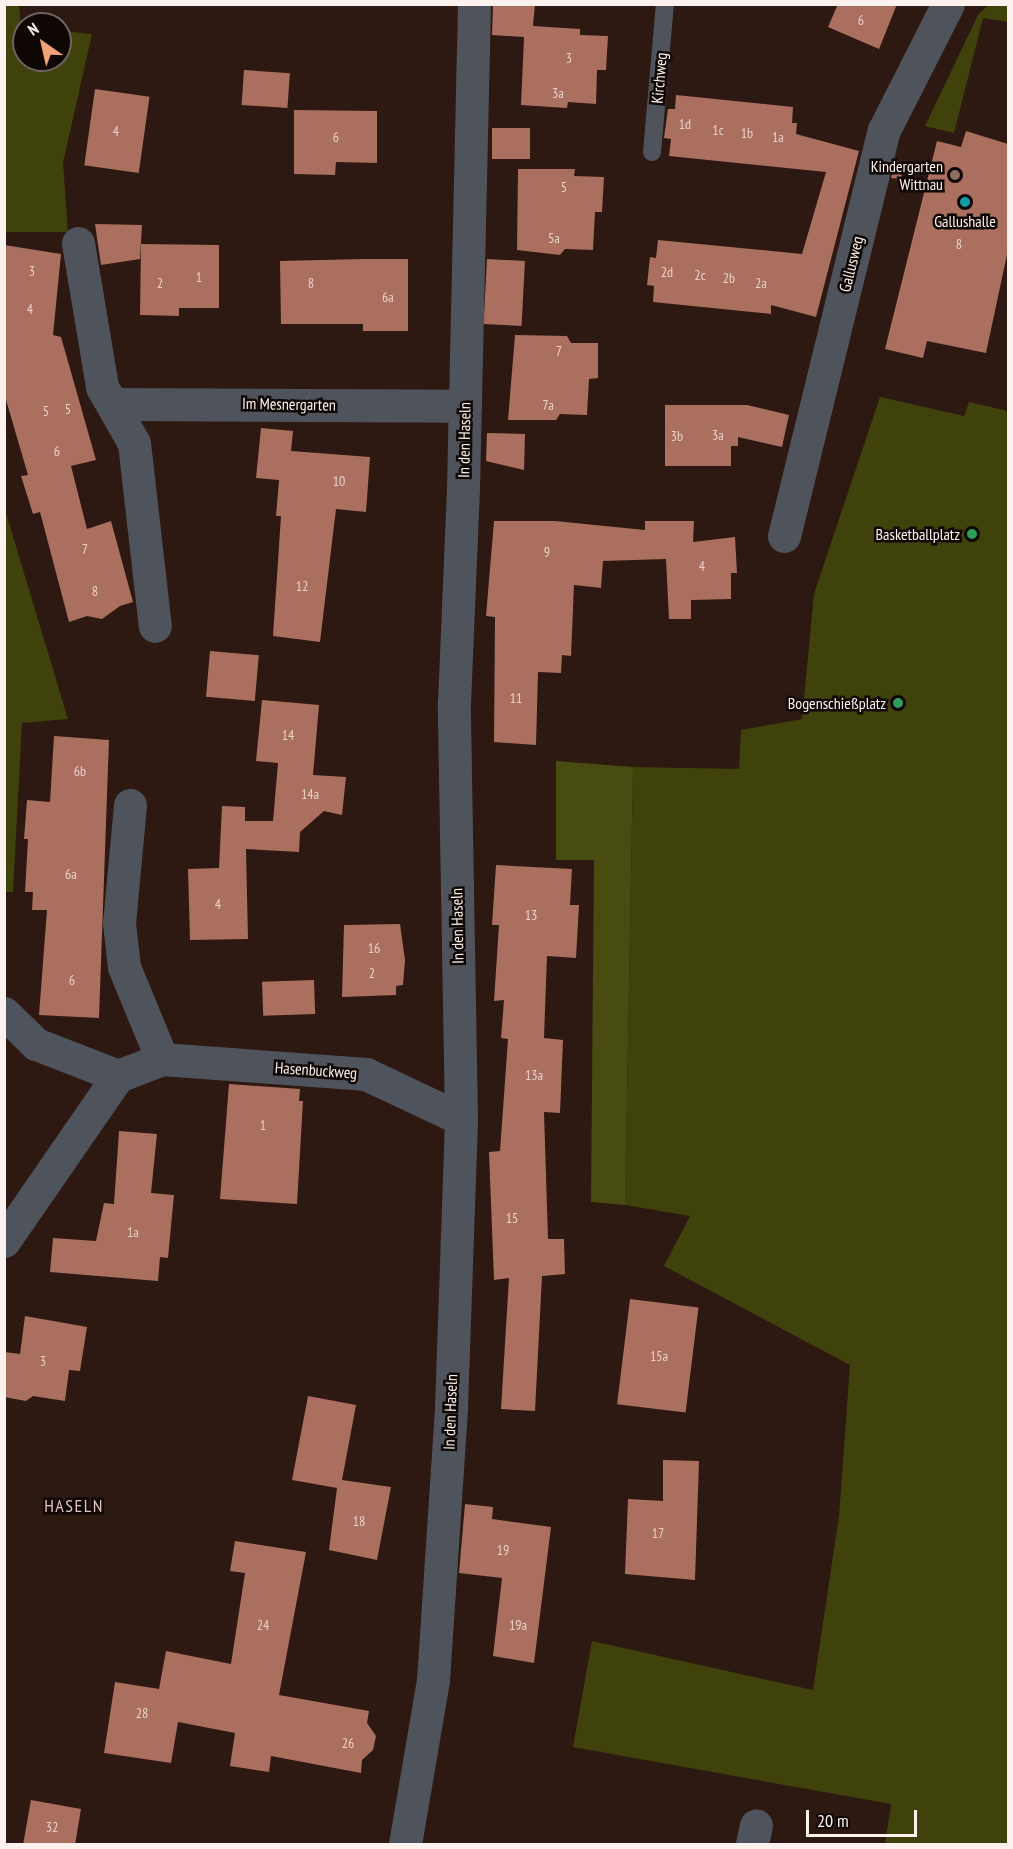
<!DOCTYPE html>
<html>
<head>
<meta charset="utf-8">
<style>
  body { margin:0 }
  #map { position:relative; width:1013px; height:1849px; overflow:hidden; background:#2d1911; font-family:"PT Sans Narrow",sans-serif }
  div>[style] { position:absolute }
  .green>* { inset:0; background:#3f420b }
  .forest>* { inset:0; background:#494c10 }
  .building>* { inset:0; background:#aa6f5e; transform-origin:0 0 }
  .lane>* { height:18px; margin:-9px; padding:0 9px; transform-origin:9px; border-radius:9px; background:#4e535c }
  .street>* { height:33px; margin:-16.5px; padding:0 16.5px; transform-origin:16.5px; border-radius:16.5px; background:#4e535c }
  .dots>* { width:16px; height:16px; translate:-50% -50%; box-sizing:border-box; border:3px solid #0f0704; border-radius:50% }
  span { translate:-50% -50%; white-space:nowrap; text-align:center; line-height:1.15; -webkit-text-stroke:5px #0f0704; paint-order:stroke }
  .number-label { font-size:14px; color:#e8d1c9 }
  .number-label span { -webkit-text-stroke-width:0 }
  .street-label { font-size:16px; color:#fdf2ed }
  .poi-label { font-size:16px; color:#fdf2ed }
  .right { translate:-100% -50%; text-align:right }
  .neighbourhood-label { font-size:18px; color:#e2c6bb; letter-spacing:1.5px }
  .frame { position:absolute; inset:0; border:6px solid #fdf2ed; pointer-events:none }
  .north { position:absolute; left:12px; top:12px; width:60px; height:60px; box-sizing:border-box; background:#0f0704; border:2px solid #6e6561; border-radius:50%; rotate:326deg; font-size:16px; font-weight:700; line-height:24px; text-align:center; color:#fdf2ed }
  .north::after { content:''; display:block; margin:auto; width:21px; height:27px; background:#efa377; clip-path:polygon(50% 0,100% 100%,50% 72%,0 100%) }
  .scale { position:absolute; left:806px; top:1810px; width:111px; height:27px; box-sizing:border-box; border:3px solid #fdf2ed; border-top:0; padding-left:8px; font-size:18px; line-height:21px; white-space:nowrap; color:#fdf2ed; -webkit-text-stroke:4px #0f0704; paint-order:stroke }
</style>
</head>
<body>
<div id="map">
  <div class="green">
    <i style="clip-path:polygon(5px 5px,19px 5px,24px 60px,60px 60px,60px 31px,92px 34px,63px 163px,68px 232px,5px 232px)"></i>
    <i style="clip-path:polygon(988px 5px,1008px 5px,1008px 22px,983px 18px,954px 133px,925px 126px,978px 15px)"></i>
    <i style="clip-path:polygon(880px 397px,964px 416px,969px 402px,1008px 411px,1008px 1844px,885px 1844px,891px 1804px,573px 1747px,592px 1641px,813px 1690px,839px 1516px,850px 1365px,664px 1266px,690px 1216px,625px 1205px,633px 767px,739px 769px,741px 730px,802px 719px,814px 594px)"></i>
    <i style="clip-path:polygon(5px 510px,68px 719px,22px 723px,13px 892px,4px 892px)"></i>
  </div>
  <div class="forest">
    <i style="clip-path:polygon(556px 761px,633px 767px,625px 1205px,591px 1202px,594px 860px,556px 860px)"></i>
  </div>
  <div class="building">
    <i style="clip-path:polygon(493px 4px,535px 4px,533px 26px,580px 29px,580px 35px,608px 36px,606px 70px,597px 70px,596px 104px,568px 102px,567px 108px,521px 105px,524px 37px,492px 35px)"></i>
    <i style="clip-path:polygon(838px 4px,897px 4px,879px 49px,828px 27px)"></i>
    <i style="left:244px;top:70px;width:46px;height:35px;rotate:4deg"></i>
    <i style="left:95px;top:89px;width:55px;height:77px;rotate:8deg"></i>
    <i style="clip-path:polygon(676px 95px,793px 107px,792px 123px,797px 123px,796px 134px,859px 151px,816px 317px,771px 305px,771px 314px,653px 302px,654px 286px,647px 285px,650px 257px,656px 258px,658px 240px,802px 254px,826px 172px,669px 156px,671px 139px,664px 138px,668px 109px,675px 109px)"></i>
    <i style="clip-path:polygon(294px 110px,377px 111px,377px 163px,336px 162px,335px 175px,294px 174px)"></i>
    <i style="left:492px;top:128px;width:38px;height:31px"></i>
    <i style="clip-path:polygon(966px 131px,1008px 144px,1008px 250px,986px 353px,927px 341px,923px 358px,885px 349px,937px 141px,961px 147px)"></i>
    <i style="clip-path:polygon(896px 161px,904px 163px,901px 179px,891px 178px)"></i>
    <i style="clip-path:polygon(518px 169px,575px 169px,574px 176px,604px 177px,602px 212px,595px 212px,593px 250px,565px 249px,560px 255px,517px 250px)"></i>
    <i style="clip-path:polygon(95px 224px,142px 225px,140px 259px,101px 265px)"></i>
    <i style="clip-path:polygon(141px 244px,219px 245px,219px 308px,179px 308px,179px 316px,140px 315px)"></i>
    <i style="clip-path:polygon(4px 245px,61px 254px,53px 335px,61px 337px,96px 460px,71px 466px,87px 529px,111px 521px,133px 602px,120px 606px,102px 619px,87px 616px,69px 622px,40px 512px,33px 514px,21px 476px,28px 475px,4px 393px)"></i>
    <i style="clip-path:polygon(363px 259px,408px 259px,408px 331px,363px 331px,363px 324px,281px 324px,280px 261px)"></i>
    <i style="left:487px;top:259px;width:38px;height:65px;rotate:3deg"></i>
    <i style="clip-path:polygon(515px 335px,567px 336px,571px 343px,598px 343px,598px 378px,589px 379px,587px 415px,560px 414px,556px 420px,508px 420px)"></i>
    <i style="clip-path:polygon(665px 405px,747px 405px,789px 415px,782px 447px,738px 437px,738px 446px,731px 446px,731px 466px,665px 466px)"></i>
    <i style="clip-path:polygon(261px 428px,293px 431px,291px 451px,370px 457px,366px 512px,336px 509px,320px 642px,273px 636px,281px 516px,276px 516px,279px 480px,256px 478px)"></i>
    <i style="clip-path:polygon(487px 433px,525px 434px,524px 470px,486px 461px)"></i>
    <i style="clip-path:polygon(494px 521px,555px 521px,645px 530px,645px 521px,694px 521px,693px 542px,735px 537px,737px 573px,731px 573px,731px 599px,691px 600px,691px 619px,669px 619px,666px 559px,603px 561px,601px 588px,574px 585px,571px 656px,562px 655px,561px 673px,538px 672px,536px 745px,494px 742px,495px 617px,486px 616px)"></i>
    <i style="left:210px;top:651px;width:49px;height:46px;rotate:5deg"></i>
    <i style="clip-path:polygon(262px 700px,319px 705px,313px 775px,346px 777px,342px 815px,324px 811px,300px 832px,299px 852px,246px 849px,248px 939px,190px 940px,188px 869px,219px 868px,222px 806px,245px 807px,245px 821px,273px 821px,278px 763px,256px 761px)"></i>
    <i style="clip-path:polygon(54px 736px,109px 740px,99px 1018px,39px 1015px,47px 910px,32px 910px,33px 892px,25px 892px,28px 839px,24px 839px,27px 800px,50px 802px)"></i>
    <i style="clip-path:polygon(496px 865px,572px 869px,570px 905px,579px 905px,576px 958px,547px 956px,544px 1038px,563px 1040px,560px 1113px,544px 1112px,548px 1239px,564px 1239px,565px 1274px,542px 1276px,535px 1411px,501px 1409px,509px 1278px,494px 1280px,489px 1152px,500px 1151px,508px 1039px,501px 1038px,504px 1000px,494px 1001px,499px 925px,492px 925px)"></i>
    <i style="clip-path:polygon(400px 924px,405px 960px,403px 985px,396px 986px,396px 995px,342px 997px,344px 925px)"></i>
    <i style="left:314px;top:980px;width:34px;height:52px;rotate:88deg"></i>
    <i style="clip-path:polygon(229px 1084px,300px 1089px,299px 1101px,303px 1101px,297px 1204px,220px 1199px)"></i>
    <i style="clip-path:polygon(119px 1131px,157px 1134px,151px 1193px,174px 1195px,168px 1258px,160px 1257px,158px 1281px,50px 1272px,53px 1238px,96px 1241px,104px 1203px,114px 1204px)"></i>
    <i style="left:630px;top:1299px;width:69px;height:106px;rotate:7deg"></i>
    <i style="clip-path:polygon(25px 1316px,87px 1327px,80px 1371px,69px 1370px,65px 1401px,33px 1396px,26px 1401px,4px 1397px,4px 1352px,20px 1354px)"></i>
    <i style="clip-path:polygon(308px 1396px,356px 1405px,342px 1480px,391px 1487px,377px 1560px,329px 1550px,337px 1488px,292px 1480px)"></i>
    <i style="clip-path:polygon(663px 1460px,699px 1461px,695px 1580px,625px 1574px,628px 1499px,663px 1501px)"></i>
    <i style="clip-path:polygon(465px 1504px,493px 1507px,492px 1519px,551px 1527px,534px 1663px,493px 1656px,502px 1578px,459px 1573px)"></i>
    <i style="clip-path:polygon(235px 1541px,306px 1552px,279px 1695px,369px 1711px,367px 1723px,376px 1736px,373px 1750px,362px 1760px,361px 1773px,271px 1756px,269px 1772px,230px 1766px,235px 1733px,178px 1722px,171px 1763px,104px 1753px,115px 1682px,159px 1689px,166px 1651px,231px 1664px,245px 1573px,230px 1571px)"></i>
    <i style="clip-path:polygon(31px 1800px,81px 1809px,75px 1845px,23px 1845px)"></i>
  </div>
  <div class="lane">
    <i style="left:652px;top:152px;width:149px;rotate:-85deg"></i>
  </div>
  <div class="street">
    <i style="left:78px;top:243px;width:146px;rotate:80.5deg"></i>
    <i style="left:102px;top:387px;width:64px;rotate:60.3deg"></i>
    <i style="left:134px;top:443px;width:184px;rotate:83.5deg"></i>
    <i style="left:114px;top:404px;width:351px;rotate:0.3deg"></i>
    <i style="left:784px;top:536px;width:418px;rotate:-76.2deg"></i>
    <i style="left:884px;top:130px;width:141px;rotate:-63.1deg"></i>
    <i style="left:130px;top:805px;width:119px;rotate:95.3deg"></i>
    <i style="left:119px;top:923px;width:44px;rotate:83.5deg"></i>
    <i style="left:124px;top:967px;width:100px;rotate:67.6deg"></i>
    <i style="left:4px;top:1013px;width:45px;rotate:44.1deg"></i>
    <i style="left:36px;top:1044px;width:88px;rotate:21.3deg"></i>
    <i style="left:4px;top:1241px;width:201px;rotate:-55.4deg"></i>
    <i style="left:118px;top:1076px;width:47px;rotate:-21.1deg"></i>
    <i style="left:162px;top:1059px;width:205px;rotate:4.2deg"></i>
    <i style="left:366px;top:1074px;width:105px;rotate:25.3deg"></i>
    <i style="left:405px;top:1844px;width:166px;rotate:-80.3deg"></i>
    <i style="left:433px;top:1680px;width:274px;rotate:-86.2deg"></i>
    <i style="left:451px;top:1407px;width:288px;rotate:-88deg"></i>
    <i style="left:461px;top:1119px;width:416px;rotate:-91deg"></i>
    <i style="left:454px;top:703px;width:215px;rotate:-87.6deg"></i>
    <i style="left:463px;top:488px;width:484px;rotate:-88.7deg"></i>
    <i style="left:752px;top:1844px;width:19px;rotate:-78deg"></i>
  </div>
  <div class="dots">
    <i style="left:955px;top:175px;background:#8d6e63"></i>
    <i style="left:965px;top:202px;background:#0f9aa8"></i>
    <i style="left:972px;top:534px;background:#2e9e5b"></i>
    <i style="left:898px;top:703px;background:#2e9e5b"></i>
  </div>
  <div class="number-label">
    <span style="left:861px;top:20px">6</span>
    <span style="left:569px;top:58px">3</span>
    <span style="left:558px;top:93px">3a</span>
    <span style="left:685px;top:124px">1d</span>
    <span style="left:718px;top:130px">1c</span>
    <span style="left:116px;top:131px">4</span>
    <span style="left:747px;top:133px">1b</span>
    <span style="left:336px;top:137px">6</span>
    <span style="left:778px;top:137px">1a</span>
    <span style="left:564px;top:187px">5</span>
    <span style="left:554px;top:238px">5a</span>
    <span style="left:959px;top:244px">8</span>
    <span style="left:32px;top:271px">3</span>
    <span style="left:667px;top:272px">2d</span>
    <span style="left:700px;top:275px">2c</span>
    <span style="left:199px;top:277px">1</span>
    <span style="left:729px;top:278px">2b</span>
    <span style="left:160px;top:283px">2</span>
    <span style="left:311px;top:283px">8</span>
    <span style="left:761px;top:283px">2a</span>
    <span style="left:388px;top:297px">6a</span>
    <span style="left:30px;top:309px">4</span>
    <span style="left:559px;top:351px">7</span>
    <span style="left:548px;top:405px">7a</span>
    <span style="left:68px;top:409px">5</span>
    <span style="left:46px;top:411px">5</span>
    <span style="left:718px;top:435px">3a</span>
    <span style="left:677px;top:436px">3b</span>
    <span style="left:57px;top:451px">6</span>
    <span style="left:339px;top:481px">10</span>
    <span style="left:85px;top:549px">7</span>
    <span style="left:547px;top:552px">9</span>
    <span style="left:702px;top:566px">4</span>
    <span style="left:302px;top:586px">12</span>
    <span style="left:95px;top:591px">8</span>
    <span style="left:516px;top:698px">11</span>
    <span style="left:288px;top:735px">14</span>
    <span style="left:80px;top:771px">6b</span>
    <span style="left:310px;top:794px">14a</span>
    <span style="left:71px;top:874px">6a</span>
    <span style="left:218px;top:904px">4</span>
    <span style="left:531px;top:915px">13</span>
    <span style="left:374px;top:948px">16</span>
    <span style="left:372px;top:973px">2</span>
    <span style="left:72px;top:980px">6</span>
    <span style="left:534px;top:1075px">13a</span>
    <span style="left:263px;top:1125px">1</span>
    <span style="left:512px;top:1218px">15</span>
    <span style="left:133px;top:1232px">1a</span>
    <span style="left:659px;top:1356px">15a</span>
    <span style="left:43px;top:1361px">3</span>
    <span style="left:359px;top:1521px">18</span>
    <span style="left:658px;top:1533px">17</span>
    <span style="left:503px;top:1550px">19</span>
    <span style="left:263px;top:1625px">24</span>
    <span style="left:518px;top:1625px">19a</span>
    <span style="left:142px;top:1713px">28</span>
    <span style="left:348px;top:1743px">26</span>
    <span style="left:52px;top:1827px">32</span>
  </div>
  <div class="street-label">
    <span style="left:659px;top:78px;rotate:-85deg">Kirchweg</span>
    <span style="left:851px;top:264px;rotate:-76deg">Gallusweg</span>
    <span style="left:289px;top:404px;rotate:1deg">Im Mesnergarten</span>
    <span style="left:464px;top:440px;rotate:-89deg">In den Haseln</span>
    <span style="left:457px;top:926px;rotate:-91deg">In den Haseln</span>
    <span style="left:316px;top:1070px;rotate:4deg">Hasenbuckweg</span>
    <span style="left:450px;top:1412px;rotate:-88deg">In den Haseln</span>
  </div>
  <div class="poi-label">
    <span class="right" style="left:943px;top:175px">Kindergarten<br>Wittnau</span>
    <span style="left:965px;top:221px">Gallushalle</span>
    <span class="right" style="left:960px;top:534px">Basketballplatz</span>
    <span class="right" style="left:886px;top:703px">Bogenschießplatz</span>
  </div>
  <div class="neighbourhood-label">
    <span style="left:74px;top:1506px">HASELN</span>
  </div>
  <div class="frame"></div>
  <div class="north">N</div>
  <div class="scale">20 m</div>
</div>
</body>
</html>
